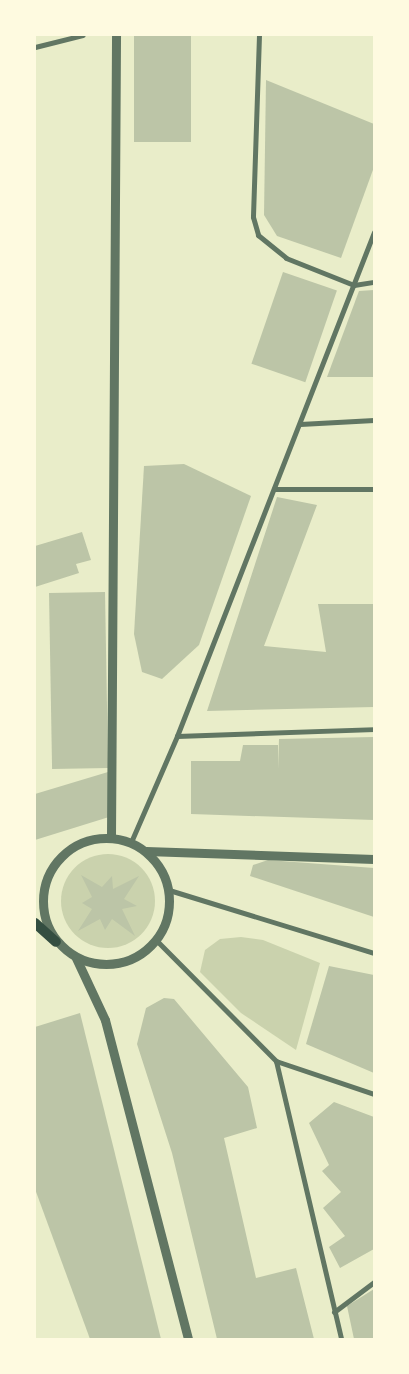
<!DOCTYPE html>
<html>
<head>
<meta charset="utf-8">
<style>
  body { margin:0 }
  #map { position:relative; width:409px; height:1374px; overflow:hidden; background:#e9edc9; font-family:"PT Serif",serif }
  div>[style] { position:absolute }
  .green>* { inset:0; background:#cad2ad }
  .round { border-radius:50% }
  .building>* { inset:0; background:#bcc5a7; transform-origin:0 0 }
  .minor>* { height:5px; margin:-2.5px; padding:0 2.5px; transform-origin:2.5px; border-radius:2.5px; background:#617663 }
  .tertiary>* { height:9px; margin:-4.5px; padding:0 4.5px; transform-origin:4.5px; border-radius:4.5px; background:#617663 }
  .tertiary>.ring { margin:-4.5px; padding:0; box-sizing:content-box; background:none; border:9px solid #617663; border-radius:50% }
  .secondary>* { height:10px; margin:-5px; padding:0 5px; transform-origin:5px; border-radius:5px; background:#344e41 }
  span { translate:-50% -50%; white-space:nowrap; text-align:center; line-height:1.15; -webkit-text-stroke:4.5px #fefae0; paint-order:stroke }
  .frame { position:absolute; inset:0; border:36px solid #fefae0; pointer-events:none }
</style>
</head>
<body>
<div id="map">
  <div class="green">
    <i class="round" style="left:61px;top:854px;width:94px;height:94px"></i>
    <i style="clip-path:polygon(241px 937px,263px 940px,320px 963px,296px 1050px,241px 1013px,200px 972px,205px 950px,220px 939px)"></i>
  </div>
  <div class="building">
    <i style="left:134px;top:35px;width:57px;height:107px"></i>
    <i style="clip-path:polygon(266px 80px,374px 124px,374px 167px,341px 258px,277px 236px,264px 215px)"></i>
    <i style="left:283px;top:272px;width:57px;height:97px;rotate:19deg"></i>
    <i style="clip-path:polygon(374px 290px,374px 377px,327px 377px,359px 291px)"></i>
    <i style="clip-path:polygon(184px 464px,251px 496px,199px 645px,162px 679px,142px 672px,134px 634px,144px 466px)"></i>
    <i style="clip-path:polygon(277px 497px,317px 505px,264px 646px,326px 652px,318px 604px,374px 604px,374px 707px,207px 711px)"></i>
    <i style="clip-path:polygon(82px 532px,91px 560px,76px 564px,79px 573px,35px 587px,35px 546px)"></i>
    <i style="left:105px;top:592px;width:176px;height:56px;rotate:89deg"></i>
    <i style="clip-path:polygon(374px 737px,374px 820px,191px 814px,191px 761px,240px 761px,243px 745px,278px 745px,278px 769px,279px 739px)"></i>
    <i style="clip-path:polygon(108px 772px,109px 817px,35px 840px,35px 794px)"></i>
    <i style="clip-path:polygon(268px 860px,374px 868px,374px 917px,250px 876px,253px 865px)"></i>
    <i style="clip-path:polygon(81px 875px,102px 887px,112px 876px,113px 889px,139px 876px,124px 899px,137px 906px,122px 909px,135px 936px,112px 919px,105px 930px,100px 919px,78px 931px,92px 909px,82px 903px,92px 897px)"></i>
    <i style="clip-path:polygon(329px 966px,374px 975px,374px 1073px,306px 1044px)"></i>
    <i style="clip-path:polygon(164px 998px,174px 999px,248px 1087px,257px 1128px,224px 1138px,256px 1278px,296px 1268px,314px 1339px,217px 1339px,172px 1153px,137px 1044px,146px 1008px)"></i>
    <i style="clip-path:polygon(80px 1013px,161px 1339px,90px 1339px,35px 1189px,35px 1027px)"></i>
    <i style="clip-path:polygon(334px 1102px,374px 1117px,374px 1249px,340px 1268px,329px 1247px,345px 1236px,323px 1208px,341px 1192px,322px 1171px,329px 1165px,309px 1123px)"></i>
    <i style="clip-path:polygon(374px 1289px,374px 1339px,354px 1339px,347px 1306px)"></i>
  </div>
  <div class="minor">
    <i style="left:259px;top:35px;width:182px;rotate:91.9deg"></i>
    <i style="left:253px;top:217px;width:19px;rotate:74deg"></i>
    <i style="left:258px;top:235px;width:36px;rotate:39deg"></i>
    <i style="left:286px;top:258px;width:73px;rotate:21.7deg"></i>
    <i style="left:354px;top:285px;width:20px;rotate:-9deg"></i>
    <i style="left:35px;top:47px;width:49px;rotate:-14deg"></i>
    <i style="left:300px;top:424px;width:74px;rotate:-3.1deg"></i>
    <i style="left:274px;top:489px;width:100px"></i>
    <i style="left:177px;top:736px;width:197px;rotate:-2deg"></i>
    <i style="left:131px;top:842px;width:116px;rotate:-66.5deg"></i>
    <i style="left:177px;top:736px;width:541px;rotate:-68.65deg"></i>
    <i style="left:169px;top:890px;width:214px;rotate:17.1deg"></i>
    <i style="left:157px;top:941px;width:169px;rotate:45.2deg"></i>
    <i style="left:276px;top:1061px;width:103px;rotate:18.6deg"></i>
    <i style="left:276px;top:1061px;width:285px;rotate:76.8deg"></i>
    <i style="left:334px;top:1312px;width:50px;rotate:-36.9deg"></i>
  </div>
  <div class="tertiary">
    <i style="left:111px;top:837px;width:802px;rotate:-89.64deg"></i>
    <i class="ring" style="left:43px;top:838px;width:117px;height:117px"></i>
    <i style="left:146px;top:851px;width:228px;rotate:2deg"></i>
    <i style="left:76px;top:958px;width:68px;rotate:64.9deg"></i>
    <i style="left:105px;top:1020px;width:330px;rotate:75.4deg"></i>
  </div>
  <div class="secondary">
    <i style="left:35px;top:923px;width:28px;rotate:42deg"></i>
  </div>
  <div class="frame"></div>
</div>
</body>
</html>
